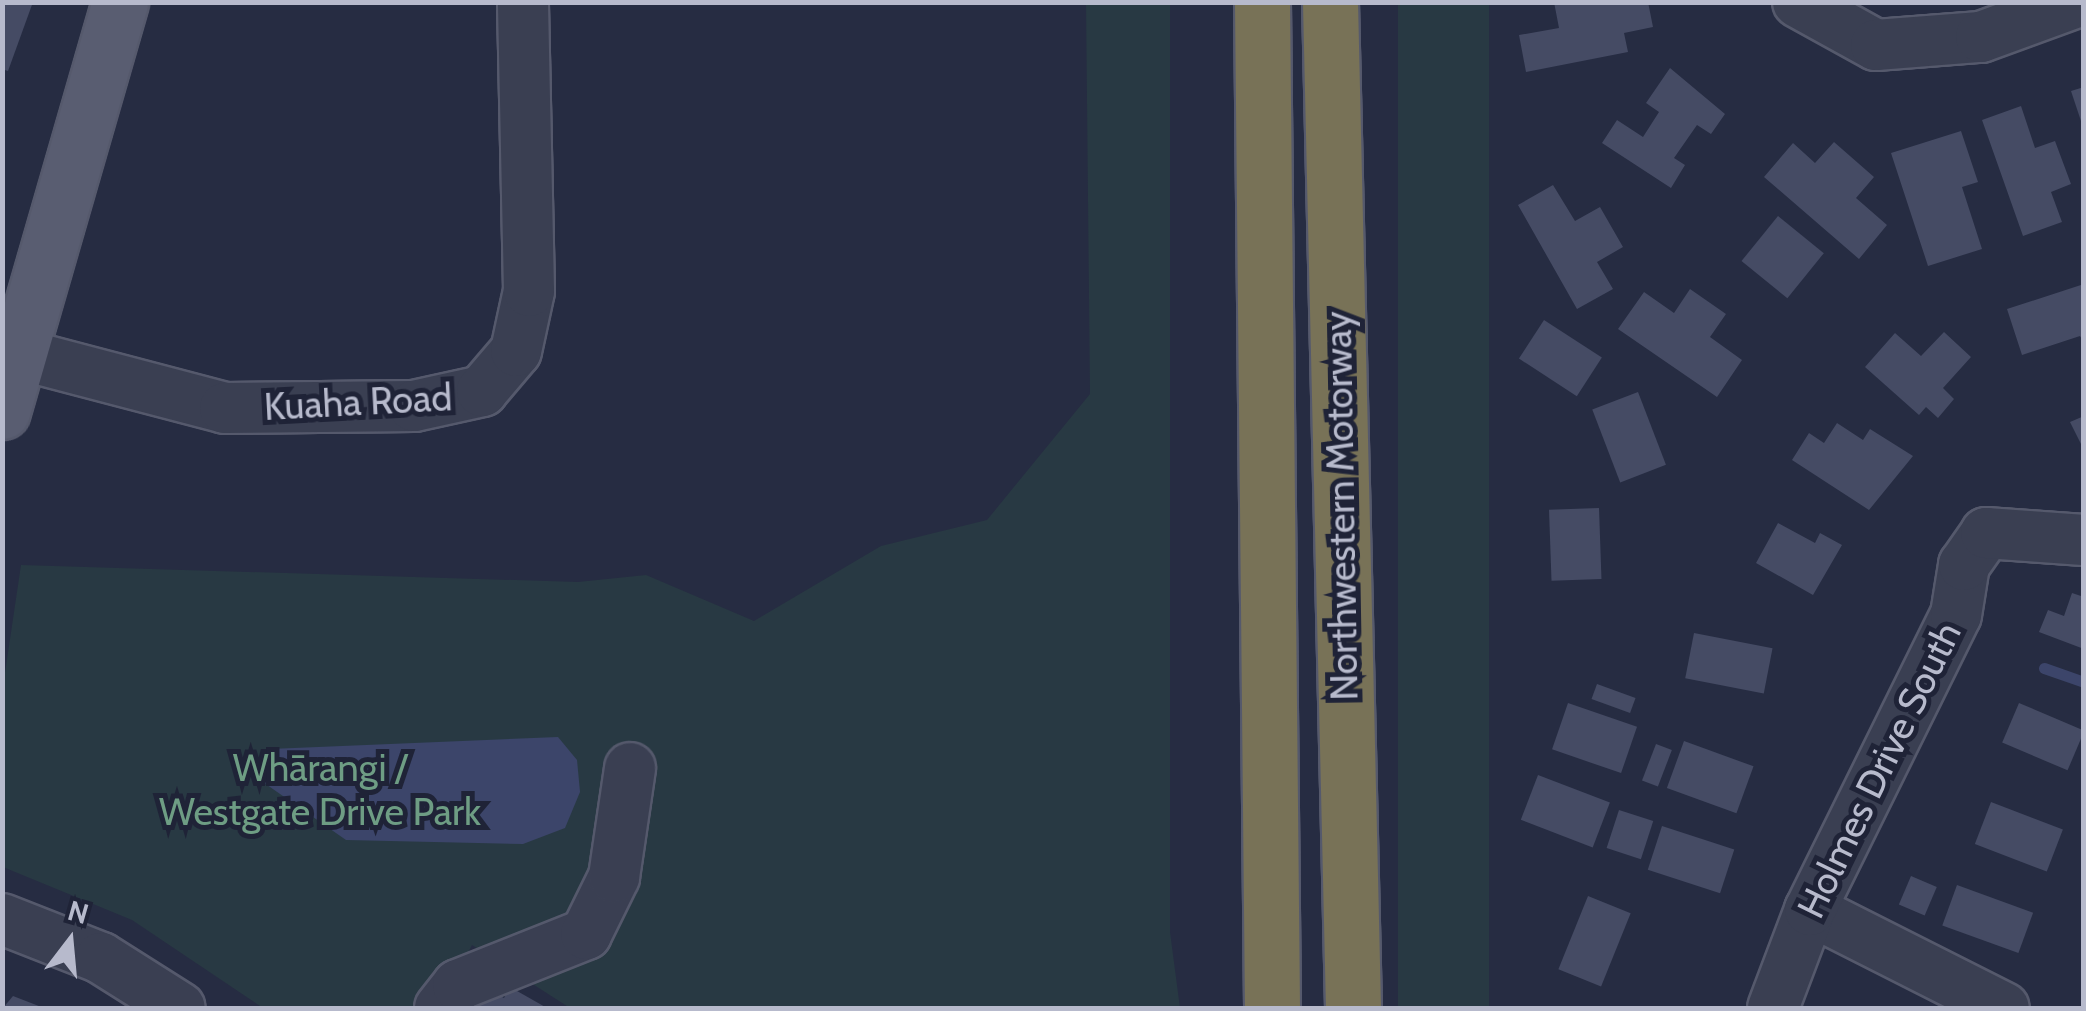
<!DOCTYPE html>
<html>
<head>
<meta charset="utf-8">
<style>
  body { margin:0 }
  #map { position:relative; width:2086px; height:1011px; overflow:hidden; background:#262c42; font-family:Cabin,sans-serif }
  div>[style] { position:absolute }
  .green>* { inset:0; background:#283943; transform-origin:0 0 }
  .water>* { inset:0; background:#3c456a }
  .stream>* { height:11px; margin:-5.5px; padding:0 5.5px; transform-origin:5.5px; border-radius:5.5px; background:#3c456a }
  .building>* { inset:0; background:#454b64; transform-origin:0 0 }
  .roads { filter:drop-shadow(2px 0 #55596c) drop-shadow(-2px 0 #55596c) drop-shadow(0 2px #55596c) drop-shadow(0 -2px #55596c) }
  .minor>* { height:50px; margin:-25px; padding:0 25px; transform-origin:25px; border-radius:25px; background:#3a3f52 }
  .major>* { height:55px; margin:-27.5px; padding:0 27.5px; transform-origin:27.5px; border-radius:27.5px; background:#595d71 }
  .highway>* { height:55px; margin:-27.5px; padding:0 27.5px; transform-origin:27.5px; border-radius:27.5px; background:#787257 }
  span { translate:-50% -50%; white-space:nowrap; text-align:center; line-height:1.15; -webkit-text-stroke:10px #1f2337; paint-order:stroke }
  .street-label { font-size:38px; color:#b7bacc }
  .park-label { font-size:38px; color:#6e9d84 }
  .frame { position:absolute; inset:0; border:5px solid #b7bacc; pointer-events:none }
  .north { position:absolute; left:20px; top:891px; width:100px; height:100px; -webkit-text-stroke:8px #1f2337; paint-order:stroke; rotate:16deg; font-size:28px; font-weight:700; line-height:40px; text-align:center; color:#b7bacc }
  .north::after { content:''; display:block; margin:auto; width:35px; height:45px; background:#b7bacc; clip-path:polygon(50% 0,100% 100%,50% 72%,0 100%) }
</style>
</head>
<body>
<div id="map">
  <div class="green">
    <i style="clip-path:polygon(1086px 3px,1170px 3px,1170px 932px,1180px 1008px,570px 1008px,472px 945px,439px 1008px,263px 1008px,132px 920px,3px 867px,2px 693px,21px 565px,578px 582px,646px 575px,754px 621px,881px 546px,987px 520px,1090px 394px)"></i>
    <i style="left:1398px;top:3px;width:91px;height:1005px"></i>
  </div>
  <div class="water">
    <i style="clip-path:polygon(558px 737px,577px 760px,580px 792px,565px 828px,523px 844px,346px 840px,260px 780px,270px 749px)"></i>
  </div>
  <div class="stream">
    <i style="left:2044px;top:668px;width:42px;rotate:19.3deg"></i>
  </div>
  <div class="building">
    <i style="clip-path:polygon(2px 2px,33px 2px,8px 71px,2px 69px)"></i>
    <i style="clip-path:polygon(1554px 2px,1648px 2px,1653px 27px,1624px 33px,1628px 52px,1526px 72px,1519px 35px,1559px 28px)"></i>
    <i style="clip-path:polygon(1670px 68px,1725px 114px,1711px 134px,1697px 125px,1674px 158px,1685px 165px,1671px 188px,1602px 143px,1617px 120px,1643px 137px,1659px 112px,1646px 103px)"></i>
    <i style="clip-path:polygon(2084px 87px,2084px 127px,2083px 127px,2071px 91px)"></i>
    <i style="clip-path:polygon(2021px 106px,2035px 148px,2055px 141px,2071px 184px,2051px 192px,2062px 222px,2023px 236px,1982px 120px)"></i>
    <i style="clip-path:polygon(1961px 131px,1978px 182px,1962px 187px,1982px 249px,1928px 266px,1891px 153px)"></i>
    <i style="clip-path:polygon(1834px 142px,1874px 177px,1856px 198px,1887px 225px,1859px 259px,1764px 177px,1793px 143px,1815px 163px)"></i>
    <i style="clip-path:polygon(1553px 185px,1575px 221px,1600px 207px,1623px 247px,1597px 262px,1613px 289px,1577px 309px,1518px 205px)"></i>
    <i style="left:1778px;top:216px;width:59px;height:58px;rotate:39deg"></i>
    <i style="clip-path:polygon(2084px 284px,2084px 343px,2080px 336px,2022px 355px,2007px 309px)"></i>
    <i style="clip-path:polygon(1690px 289px,1726px 314px,1710px 337px,1742px 360px,1717px 397px,1618px 329px,1644px 292px,1674px 313px)"></i>
    <i style="left:1544px;top:320px;width:69px;height:46px;rotate:33deg"></i>
    <i style="clip-path:polygon(1944px 332px,1971px 357px,1943px 388px,1954px 399px,1938px 418px,1926px 407px,1919px 415px,1865px 367px,1895px 333px,1921px 356px)"></i>
    <i style="left:1638px;top:392px;width:78px;height:49px;rotate:69deg"></i>
    <i style="clip-path:polygon(2084px 416px,2084px 450px,2070px 422px)"></i>
    <i style="clip-path:polygon(1837px 423px,1863px 440px,1870px 429px,1913px 456px,1869px 510px,1792px 460px,1809px 433px,1824px 443px)"></i>
    <i style="left:1599px;top:508px;width:71px;height:50px;rotate:88deg"></i>
    <i style="clip-path:polygon(1778px 523px,1815px 543px,1820px 533px,1842px 545px,1813px 595px,1756px 563px)"></i>
    <i style="clip-path:polygon(2072px 593px,2084px 597px,2084px 649px,2039px 632px,2048px 610px,2064px 616px)"></i>
    <i style="left:1694px;top:633px;width:80px;height:46px;rotate:11deg"></i>
    <i style="left:1597px;top:684px;width:41px;height:16px;rotate:20deg"></i>
    <i style="left:1568px;top:703px;width:73px;height:49px;rotate:19deg"></i>
    <i style="left:2019px;top:703px;width:71px;height:43px;rotate:23deg"></i>
    <i style="left:1684px;top:741px;width:74px;height:50px;rotate:20deg"></i>
    <i style="left:1656px;top:744px;width:17px;height:39px;rotate:21deg"></i>
    <i style="left:1538px;top:775px;width:77px;height:48px;rotate:21deg"></i>
    <i style="left:1991px;top:802px;width:77px;height:45px;rotate:21deg"></i>
    <i style="left:1619px;top:810px;width:36px;height:40px;rotate:18deg"></i>
    <i style="left:1662px;top:826px;width:76px;height:46px;rotate:18deg"></i>
    <i style="left:1911px;top:876px;width:28px;height:31px;rotate:23deg"></i>
    <i style="left:1957px;top:885px;width:81px;height:43px;rotate:20deg"></i>
    <i style="left:1588px;top:896px;width:46px;height:79px;rotate:22deg"></i>
    <i style="clip-path:polygon(484px 987px,504px 998px,510px 987px,547px 1008px,471px 1008px)"></i>
    <i style="clip-path:polygon(13px 996px,44px 1008px,3px 1008px)"></i>
  </div>
  <div class="roads">
    <div class="minor">
      <i style="left:1798px;top:2px;width:89px;rotate:28.9deg"></i>
      <i style="left:1876px;top:45px;width:105px;rotate:-4.4deg"></i>
      <i style="left:1981px;top:37px;width:102px;rotate:-20deg"></i>
      <i style="left:16px;top:353px;width:216px;rotate:14.7deg"></i>
      <i style="left:225px;top:408px;width:189px;rotate:-0.6deg"></i>
      <i style="left:414px;top:406px;width:70px;rotate:-12.4deg"></i>
      <i style="left:482px;top:391px;width:52px;rotate:-49.6deg"></i>
      <i style="left:516px;top:351px;width:61px;rotate:-77.8deg"></i>
      <i style="left:529px;top:291px;width:289px;rotate:-91.2deg"></i>
      <i style="left:1810px;top:910px;width:217px;rotate:26.8deg"></i>
      <i style="left:2px;top:919px;width:106px;rotate:21.5deg"></i>
      <i style="left:101px;top:958px;width:93px;rotate:32.3deg"></i>
      <i style="left:440px;top:1008px;width:29px;rotate:-52deg"></i>
      <i style="left:458px;top:985px;width:138px;rotate:-21.7deg"></i>
      <i style="left:586px;top:934px;width:64px;rotate:-63.8deg"></i>
      <i style="left:614px;top:877px;width:110px;rotate:-81.6deg"></i>
      <i style="left:1773px;top:1008px;width:105px;rotate:-69.3deg"></i>
      <i style="left:1810px;top:910px;width:329px;rotate:-63.7deg"></i>
      <i style="left:1956px;top:615px;width:51px;rotate:-80.9deg"></i>
      <i style="left:1964px;top:565px;width:39px;rotate:-55deg"></i>
      <i style="left:1986px;top:533px;width:98px;rotate:4.1deg"></i>
    </div>
    <div class="major">
      <i style="left:2px;top:411px;width:426px;rotate:-73.9deg"></i>
    </div>
    <div class="highway">
      <i style="left:1262px;top:2px;width:1006px;rotate:89.43deg"></i>
      <i style="left:1330px;top:2px;width:1006px;rotate:88.69deg"></i>
    </div>
  </div>
  <div class="street-label">
    <span style="left:358px;top:402px;rotate:-3deg">Kuaha Road</span>
    <span style="left:1341px;top:506px;rotate:-91deg">Northwestern Motorway</span>
    <span style="left:1879px;top:770px;rotate:-64deg">Holmes Drive South</span>
  </div>
  <div class="park-label">
    <span style="left:320px;top:790px">Whārangi /<br>Westgate Drive Park</span>
  </div>
  <div class="frame"></div>
  <div class="north">N</div>
</div>
</body>
</html>
